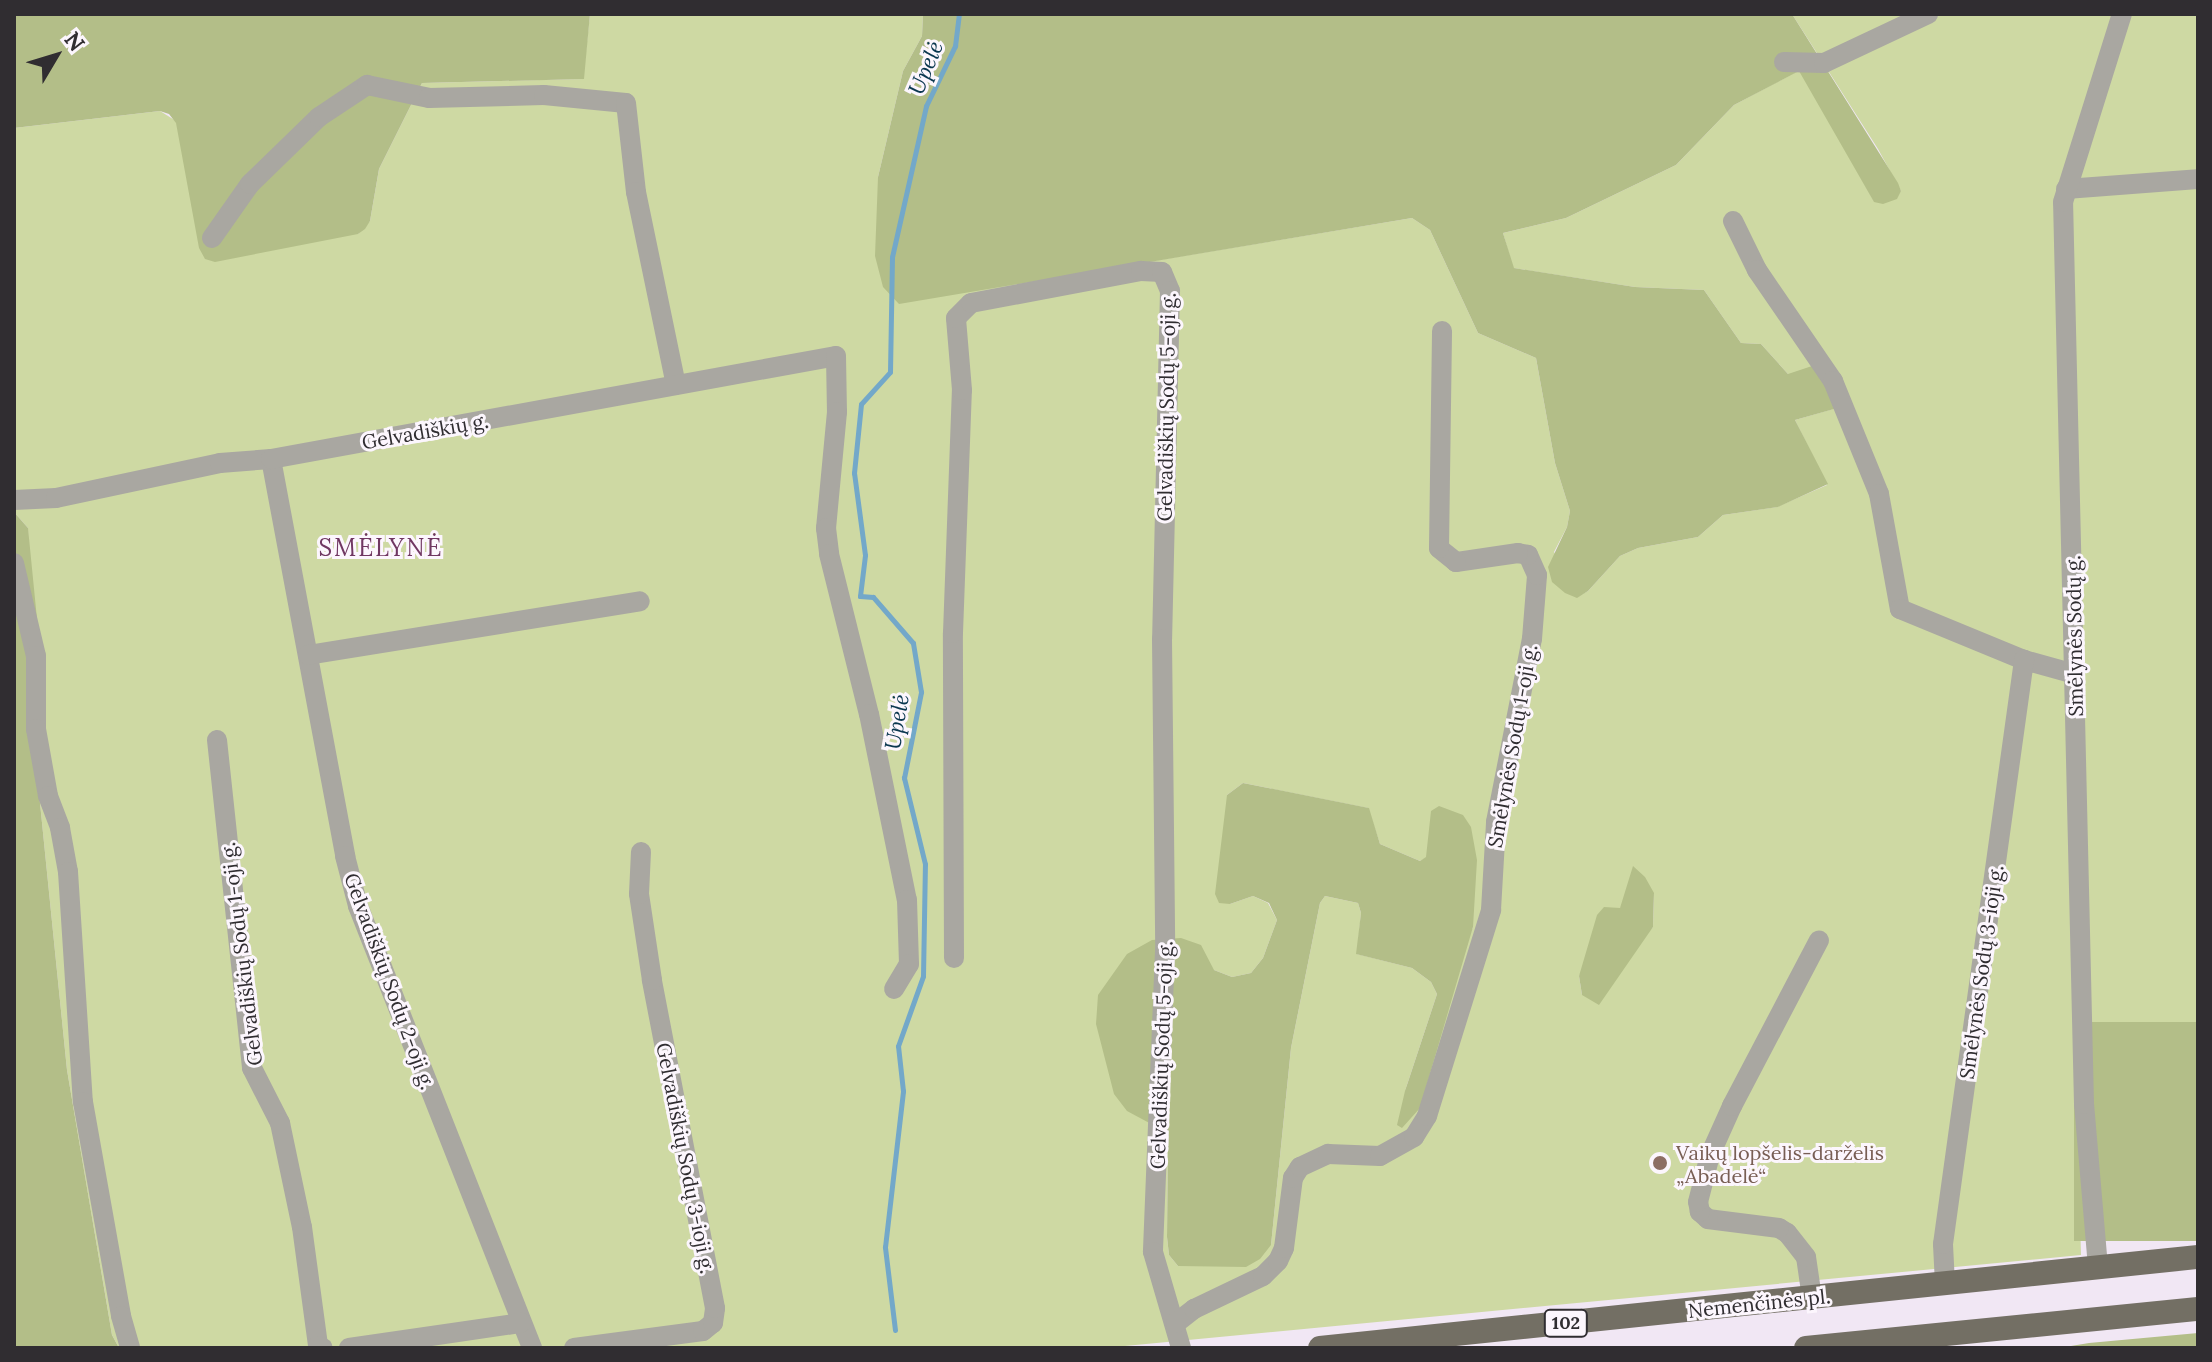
<!DOCTYPE html>
<html>
<head>
<meta charset="utf-8">
<style>
  body { margin:0 }
  #map { position:relative; width:2212px; height:1362px; overflow:hidden; background:#f1e7f4; font-family:Lora,serif }
  div>[style] { position:absolute }
  .green>* { inset:0; background:#ced9a3 }
  .forest>* { inset:0; background:#b3be88; transform-origin:0 0 }
  .stream>* { height:5px; margin:-2.5px; padding:0 2.5px; transform-origin:2.5px; border-radius:2.5px; background:#73a8c9 }
  .minor>* { height:20px; margin:-10px; padding:0 10px; transform-origin:10px; border-radius:10px; background:#a9a7a1 }
  .major>* { height:24px; margin:-12px; padding:0 12px; transform-origin:12px; border-radius:12px; background:#736f64 }
  .dots>* { width:22px; height:22px; translate:-50% -50%; box-sizing:border-box; border:4px solid #fcf6fd; border-radius:50% }
  span { translate:-50% -50%; white-space:nowrap; text-align:center; line-height:1.15; -webkit-text-stroke:6px #fcf6fd; paint-order:stroke }
  .shield-label span { padding:2px 6px; background:#fcf6fd; border:2px solid; border-radius:6px; -webkit-text-stroke-width:0 }
  .shield-label { font-size:18px; color:#302d31; font-weight:700 }
  .street-label { font-size:20px; color:#302d31 }
  .education-label { font-size:20px; color:#785e54 }
  .left { translate:0 -50%; text-align:left }
  .water-label { font-size:22px; color:#0a374f; font-style:italic }
  .quarter-label { font-size:24px; color:#703762; letter-spacing:2px }
  .frame { position:absolute; inset:0; border:16px solid #302d31; pointer-events:none }
  .north { position:absolute; left:16px; top:16px; width:80px; height:80px; -webkit-text-stroke:6px #fcf6fd; paint-order:stroke; rotate:52deg; font-size:22px; font-weight:700; line-height:32px; text-align:center; color:#302d31 }
  .north::after { content:''; display:block; margin:auto; width:28px; height:36px; background:#302d31; clip-path:polygon(50% 0,100% 100%,50% 72%,0 100%) }
</style>
</head>
<body>
<div id="map">
  <div class="green">
    <i style="clip-path:polygon(evenodd,590px 14px,923px 14px,922px 36px,903px 71px,878px 177px,899px 303px,1412px 218px,1430px 230px,1478px 333px,1536px 358px,1555px 463px,1570px 511px,1567px 527px,1554px 552px,1577px 597px,1588px 591px,1620px 556px,1638px 548px,1698px 537px,1723px 515px,1777px 507px,1827px 485px,1795px 420px,1840px 407px,1788px 374px,1761px 344px,1741px 343px,1704px 290px,1635px 287px,1513px 268px,1503px 233px,1566px 218px,1676px 165px,1734px 105px,1800px 70px,1874px 201px,1901px 191px,1878px 149px,1792px 14px,2198px 14px,2198px 1022px,2075px 1035px,2081px 1255px,1104px 1348px,119px 1348px,112px 1335px,67px 1070px,31px 714px,28px 528px,14px 512px,14px 128px,160px 111px,358px 234px,370px 221px,379px 169px,422px 83px,583px 79px,590px 14px,1243px 783px,1368px 808px,1380px 844px,1420px 861px,1426px 858px,1473px 927px,1405px 1091px,1437px 994px,1431px 982px,1412px 968px,1357px 954px,1361px 913px,1358px 903px,1325px 896px,1320px 903px,1291px 1048px,1271px 1245px,1178px 1266px,1169px 1255px,1167px 1237px,1168px 1133px,1214px 970px,1232px 977px,1251px 973px,1263px 958px,1277px 920px,1268px 903px,1253px 896px,1230px 904px,1227px 795px,1243px 783px,590px 14px,1654px 893px,1653px 927px,1582px 995px,1579px 976px,1620px 908px,1654px 893px)"></i>
  </div>
  <div class="forest">
    <i style="clip-path:polygon(14px 14px,590px 14px,584px 79px,422px 83px,379px 169px,370px 221px,365px 229px,358px 234px,215px 262px,205px 259px,199px 248px,176px 123px,169px 114px,160px 111px,14px 128px)"></i>
    <i style="clip-path:polygon(923px 14px,1792px 14px,1898px 183px,1901px 191px,1897px 199px,1883px 204px,1874px 202px,1799px 71px,1734px 105px,1676px 165px,1566px 218px,1503px 233px,1514px 268px,1635px 287px,1704px 290px,1741px 343px,1761px 344px,1788px 374px,1818px 364px,1841px 407px,1795px 420px,1828px 484px,1778px 507px,1723px 515px,1698px 537px,1638px 548px,1620px 556px,1588px 591px,1577px 598px,1565px 593px,1552px 582px,1548px 567px,1567px 527px,1570px 511px,1555px 463px,1536px 358px,1478px 333px,1430px 230px,1412px 218px,899px 304px,883px 287px,875px 256px,878px 177px,903px 71px,922px 36px)"></i>
    <i style="clip-path:polygon(14px 512px,28px 528px,37px 619px,31px 714px,67px 1070px,112px 1335px,119px 1348px,14px 1348px)"></i>
    <i style="clip-path:polygon(1243px 783px,1369px 808px,1380px 844px,1420px 861px,1426px 857px,1431px 811px,1439px 806px,1463px 815px,1471px 827px,1477px 860px,1473px 927px,1420px 1108px,1402px 1128px,1397px 1125px,1405px 1091px,1437px 994px,1431px 982px,1412px 968px,1356px 954px,1361px 913px,1358px 903px,1325px 896px,1320px 903px,1291px 1048px,1271px 1245px,1260px 1259px,1246px 1267px,1178px 1266px,1169px 1255px,1167px 1237px,1168px 1133px,1127px 1111px,1114px 1094px,1096px 1024px,1098px 995px,1127px 954px,1152px 940px,1181px 938px,1201px 945px,1214px 970px,1232px 977px,1251px 973px,1263px 958px,1277px 920px,1269px 903px,1253px 896px,1230px 904px,1219px 903px,1215px 894px,1227px 795px)"></i>
    <i style="clip-path:polygon(1633px 866px,1645px 877px,1654px 893px,1653px 927px,1599px 1005px,1582px 995px,1579px 976px,1597px 915px,1604px 907px,1620px 908px)"></i>
    <i style="left:2198px;top:1022px;width:219px;height:124px;rotate:90deg"></i>
    <i style="clip-path:polygon(2198px 1333px,2198px 1348px,2059px 1348px,2089px 1343px)"></i>
  </div>
  <div class="stream">
    <i style="left:895px;top:1330px;width:84px;rotate:-96.9deg"></i>
    <i style="left:885px;top:1247px;width:157px;rotate:-83.4deg"></i>
    <i style="left:903px;top:1091px;width:45px;rotate:-96.3deg"></i>
    <i style="left:898px;top:1046px;width:74px;rotate:-70.3deg"></i>
    <i style="left:923px;top:976px;width:112px;rotate:-89deg"></i>
    <i style="left:925px;top:864px;width:89px;rotate:-103.7deg"></i>
    <i style="left:904px;top:778px;width:88px;rotate:-78.8deg"></i>
    <i style="left:921px;top:692px;width:50px;rotate:-99.3deg"></i>
    <i style="left:913px;top:643px;width:61px;rotate:-131deg"></i>
    <i style="left:873px;top:597px;width:13px;rotate:-176deg"></i>
    <i style="left:860px;top:596px;width:41px;rotate:-83deg"></i>
    <i style="left:865px;top:555px;width:83px;rotate:-97.6deg"></i>
    <i style="left:854px;top:473px;width:69px;rotate:-84.2deg"></i>
    <i style="left:861px;top:404px;width:43px;rotate:-47.8deg"></i>
    <i style="left:890px;top:372px;width:115px;rotate:-89deg"></i>
    <i style="left:892px;top:257px;width:155px;rotate:-77.3deg"></i>
    <i style="left:926px;top:106px;width:67px;rotate:-64.2deg"></i>
    <i style="left:955px;top:46px;width:32px;rotate:-83deg"></i>
  </div>
  <div class="minor">
    <i style="left:1784px;top:62px;width:40px;rotate:1.4deg"></i>
    <i style="left:1824px;top:63px;width:115px;rotate:-25.2deg"></i>
    <i style="left:2066px;top:189px;width:132px;rotate:-4.3deg"></i>
    <i style="left:1733px;top:221px;width:55px;rotate:63.9deg"></i>
    <i style="left:1757px;top:270px;width:135px;rotate:55.6deg"></i>
    <i style="left:1833px;top:381px;width:122px;rotate:67.8deg"></i>
    <i style="left:1879px;top:494px;width:117px;rotate:79.7deg"></i>
    <i style="left:1900px;top:609px;width:134px;rotate:22.4deg"></i>
    <i style="left:2024px;top:660px;width:53px;rotate:15.4deg"></i>
    <i style="left:212px;top:238px;width:66px;rotate:-54.9deg"></i>
    <i style="left:250px;top:184px;width:96px;rotate:-44.2deg"></i>
    <i style="left:319px;top:117px;width:58px;rotate:-33.7deg"></i>
    <i style="left:367px;top:85px;width:63px;rotate:11.8deg"></i>
    <i style="left:429px;top:98px;width:115px;rotate:-1.5deg"></i>
    <i style="left:544px;top:95px;width:82px;rotate:5.6deg"></i>
    <i style="left:626px;top:103px;width:90px;rotate:83.6deg"></i>
    <i style="left:636px;top:192px;width:197px;rotate:78.3deg"></i>
    <i style="left:271px;top:459px;width:404px;rotate:79.4deg"></i>
    <i style="left:345px;top:856px;width:52px;rotate:75.4deg"></i>
    <i style="left:358px;top:906px;width:475px;rotate:68.5deg"></i>
    <i style="left:14px;top:500px;width:42px;rotate:-2.7deg"></i>
    <i style="left:56px;top:498px;width:168px;rotate:-12deg"></i>
    <i style="left:220px;top:463px;width:51px;rotate:-4.5deg"></i>
    <i style="left:271px;top:459px;width:574px;rotate:-10.33deg"></i>
    <i style="left:836px;top:356px;width:56px;rotate:89deg"></i>
    <i style="left:837px;top:412px;width:117px;rotate:95.4deg"></i>
    <i style="left:826px;top:528px;width:26px;rotate:83deg"></i>
    <i style="left:829px;top:554px;width:165px;rotate:76deg"></i>
    <i style="left:869px;top:714px;width:190px;rotate:78.5deg"></i>
    <i style="left:907px;top:900px;width:64px;rotate:88.2deg"></i>
    <i style="left:909px;top:964px;width:29px;rotate:121deg"></i>
    <i style="left:14px;top:563px;width:96px;rotate:76.7deg"></i>
    <i style="left:36px;top:656px;width:73px;rotate:90deg"></i>
    <i style="left:36px;top:729px;width:68px;rotate:79.8deg"></i>
    <i style="left:48px;top:796px;width:34px;rotate:69deg"></i>
    <i style="left:60px;top:828px;width:45px;rotate:79.7deg"></i>
    <i style="left:68px;top:872px;width:230px;rotate:86.3deg"></i>
    <i style="left:83px;top:1102px;width:217px;rotate:79.9deg"></i>
    <i style="left:121px;top:1316px;width:33px;rotate:74deg"></i>
    <i style="left:308px;top:655px;width:336px;rotate:-9.2deg"></i>
    <i style="left:217px;top:740px;width:330px;rotate:83.9deg"></i>
    <i style="left:252px;top:1068px;width:62px;rotate:63deg"></i>
    <i style="left:280px;top:1123px;width:106px;rotate:78.1deg"></i>
    <i style="left:302px;top:1227px;width:120px;rotate:82.3deg"></i>
    <i style="left:318px;top:1346px;width:5px;rotate:22deg"></i>
    <i style="left:954px;top:958px;width:325px;rotate:-90.2deg"></i>
    <i style="left:953px;top:633px;width:243px;rotate:-87.9deg"></i>
    <i style="left:962px;top:390px;width:72px;rotate:-94.8deg"></i>
    <i style="left:956px;top:318px;width:21px;rotate:-45deg"></i>
    <i style="left:971px;top:303px;width:173px;rotate:-10.7deg"></i>
    <i style="left:1141px;top:271px;width:21px;rotate:3deg"></i>
    <i style="left:1162px;top:272px;width:21px;rotate:67deg"></i>
    <i style="left:1170px;top:291px;width:348px;rotate:91.3deg"></i>
    <i style="left:1162px;top:639px;width:312px;rotate:89.4deg"></i>
    <i style="left:1165px;top:951px;width:301px;rotate:92.3deg"></i>
    <i style="left:1153px;top:1252px;width:100px;rotate:73.7deg"></i>
    <i style="left:2098px;top:1267px;width:164px;rotate:-94.9deg"></i>
    <i style="left:2084px;top:1104px;width:902px;rotate:-91.33deg"></i>
    <i style="left:2063px;top:202px;width:197px;rotate:-72.6deg"></i>
    <i style="left:1945px;top:1284px;width:40px;rotate:-92.9deg"></i>
    <i style="left:1943px;top:1244px;width:590px;rotate:-82.1deg"></i>
    <i style="left:1812px;top:1298px;width:41px;rotate:-98.3deg"></i>
    <i style="left:1806px;top:1257px;width:31px;rotate:-128deg"></i>
    <i style="left:1787px;top:1233px;width:9px;rotate:-148deg"></i>
    <i style="left:1779px;top:1228px;width:72px;rotate:-172.8deg"></i>
    <i style="left:1708px;top:1219px;width:11px;rotate:-139deg"></i>
    <i style="left:1700px;top:1212px;width:10px;rotate:-101deg"></i>
    <i style="left:1698px;top:1202px;width:49px;rotate:-75.7deg"></i>
    <i style="left:1710px;top:1155px;width:54px;rotate:-65.8deg"></i>
    <i style="left:1732px;top:1106px;width:187px;rotate:-62.3deg"></i>
    <i style="left:1176px;top:1323px;width:23px;rotate:-38deg"></i>
    <i style="left:1194px;top:1309px;width:76px;rotate:-25.6deg"></i>
    <i style="left:1263px;top:1276px;width:21px;rotate:-45deg"></i>
    <i style="left:1278px;top:1261px;width:14px;rotate:-65deg"></i>
    <i style="left:1284px;top:1248px;width:71px;rotate:-82.7deg"></i>
    <i style="left:1293px;top:1178px;width:13px;rotate:-58deg"></i>
    <i style="left:1300px;top:1167px;width:31px;rotate:-25deg"></i>
    <i style="left:1328px;top:1154px;width:52px;rotate:2.2deg"></i>
    <i style="left:1380px;top:1156px;width:39px;rotate:-29deg"></i>
    <i style="left:1414px;top:1137px;width:25px;rotate:-58deg"></i>
    <i style="left:1427px;top:1116px;width:216px;rotate:-72.7deg"></i>
    <i style="left:1491px;top:910px;width:88px;rotate:-86.7deg"></i>
    <i style="left:1496px;top:822px;width:187px;rotate:-78.9deg"></i>
    <i style="left:1532px;top:639px;width:64px;rotate:-85.5deg"></i>
    <i style="left:1537px;top:575px;width:22px;rotate:-114deg"></i>
    <i style="left:1528px;top:555px;width:10px;rotate:-169deg"></i>
    <i style="left:1518px;top:553px;width:63px;rotate:171.7deg"></i>
    <i style="left:1456px;top:562px;width:22px;rotate:-141deg"></i>
    <i style="left:1439px;top:548px;width:217px;rotate:-89.2deg"></i>
    <i style="left:349px;top:1348px;width:174px;rotate:-8.3deg"></i>
    <i style="left:574px;top:1348px;width:130px;rotate:-7.5deg"></i>
    <i style="left:703px;top:1331px;width:13px;rotate:-39deg"></i>
    <i style="left:713px;top:1323px;width:15px;rotate:-82deg"></i>
    <i style="left:715px;top:1308px;width:334px;rotate:-100.9deg"></i>
    <i style="left:652px;top:980px;width:87px;rotate:-98.6deg"></i>
    <i style="left:639px;top:894px;width:42px;rotate:-87.3deg"></i>
  </div>
  <div class="major">
    <i style="left:1320px;top:1348px;width:883px;rotate:-5.92deg"></i>
    <i style="left:1806px;top:1348px;width:394px;rotate:-5.7deg"></i>
  </div>
  <div class="dots">
    <i style="left:1660px;top:1163px;background:#8d6e63"></i>
  </div>
  <div class="shield-label">
    <span style="left:1566px;top:1323px">102</span>
  </div>
  <div class="street-label">
    <span style="left:1166px;top:407px;rotate:-89deg">Gelvadiškių Sodų 5-oji g.</span>
    <span style="left:425px;top:431px;rotate:-10deg">Gelvadiškių g.</span>
    <span style="left:2074px;top:636px;rotate:-91deg">Smėlynės Sodų g.</span>
    <span style="left:1512px;top:746px;rotate:-80deg">Smėlynės Sodų 1-oji g.</span>
    <span style="left:241px;top:954px;rotate:-97deg">Gelvadiškių Sodų 1-oji g.</span>
    <span style="left:1981px;top:972px;rotate:-82deg">Smėlynės Sodų 3-ioji g.</span>
    <span style="left:390px;top:981px;rotate:70deg">Gelvadiškių Sodų 2-oji g.</span>
    <span style="left:1161px;top:1055px;rotate:-88deg">Gelvadiškių Sodų 5-oji g.</span>
    <span style="left:686px;top:1158px;rotate:79deg">Gelvadiškių Sodų 3-ioji g.</span>
    <span style="left:1759px;top:1303px;rotate:-6deg">Nemenčinės pl.</span>
  </div>
  <div class="education-label">
    <span class="left" style="left:1676px;top:1164px">Vaikų lopšelis-darželis<br>„Abadelė“</span>
  </div>
  <div class="water-label">
    <span style="left:926px;top:68px;rotate:-67deg">Upelė</span>
    <span style="left:897px;top:722px;rotate:-80deg">Upelė</span>
  </div>
  <div class="quarter-label">
    <span style="left:381px;top:548px">SMĖLYNĖ</span>
  </div>
  <div class="frame"></div>
  <div class="north">N</div>
</div>
</body>
</html>
